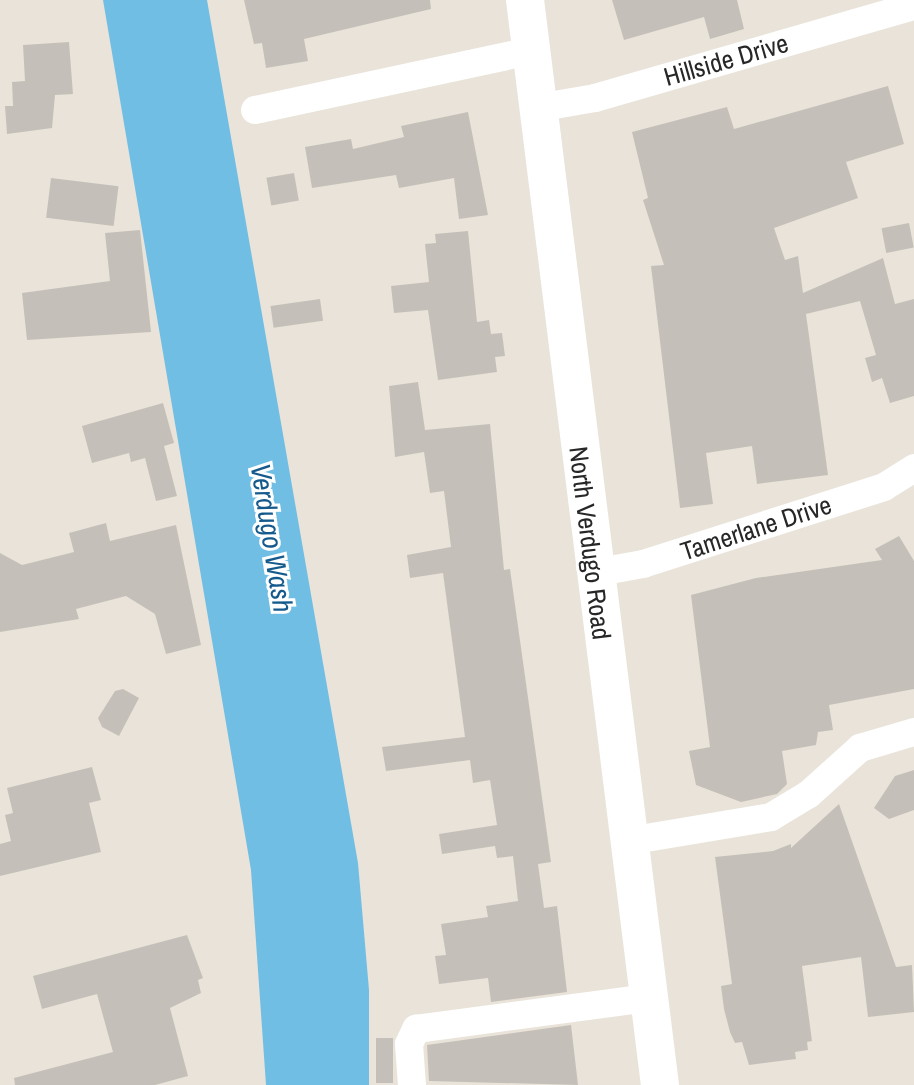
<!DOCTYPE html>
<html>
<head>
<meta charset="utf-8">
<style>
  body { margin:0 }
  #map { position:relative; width:914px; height:1085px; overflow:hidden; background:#e9e3d9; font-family:"Archivo Narrow",sans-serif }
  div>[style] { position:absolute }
  .water>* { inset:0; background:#71bee5 }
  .building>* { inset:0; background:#c4c0b9; transform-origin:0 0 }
  .street>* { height:28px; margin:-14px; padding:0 14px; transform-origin:14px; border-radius:14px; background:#fff }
  .secondary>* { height:38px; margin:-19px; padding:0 19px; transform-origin:19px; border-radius:19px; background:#fff }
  span { translate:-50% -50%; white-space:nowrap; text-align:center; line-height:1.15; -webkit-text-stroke:6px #fff; paint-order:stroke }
  .street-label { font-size:26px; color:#272727 }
  .water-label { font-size:28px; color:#155a8c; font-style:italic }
</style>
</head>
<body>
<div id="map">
  <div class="water">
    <i style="clip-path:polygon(103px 0,207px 0,358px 863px,369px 990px,369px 1085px,266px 1085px,251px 870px)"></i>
  </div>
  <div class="building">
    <i style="clip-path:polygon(244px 0,430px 0,431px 9px,304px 39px,308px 61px,266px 68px,262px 43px,254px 44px)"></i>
    <i style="clip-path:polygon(612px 0,737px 0,744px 29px,710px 39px,704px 17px,624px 40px)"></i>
    <i style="clip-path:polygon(69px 42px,73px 94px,55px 95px,52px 128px,7px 134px,5px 106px,13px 106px,12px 82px,25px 81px,23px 45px)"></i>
    <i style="clip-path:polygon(888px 86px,904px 144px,846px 162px,858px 198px,774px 228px,785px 260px,798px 256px,803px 293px,883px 258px,895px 304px,914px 299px,914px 396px,890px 403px,882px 378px,872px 382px,865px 358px,876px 355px,860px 301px,806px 314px,828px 475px,757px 484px,752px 446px,706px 453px,713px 504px,680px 508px,651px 266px,664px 265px,643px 200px,648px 198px,632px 132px,727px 107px,734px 129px)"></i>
    <i style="clip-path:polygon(468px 112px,488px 215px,459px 219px,454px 178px,399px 188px,396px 175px,312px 188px,305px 147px,351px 139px,353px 149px,404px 137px,401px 126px)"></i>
    <i style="left:294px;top:173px;width:28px;height:28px;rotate:80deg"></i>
    <i style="left:51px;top:178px;width:68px;height:40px;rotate:7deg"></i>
    <i style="left:909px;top:223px;width:25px;height:28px;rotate:79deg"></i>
    <i style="clip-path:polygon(140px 230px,151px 332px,27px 340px,22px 293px,110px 281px,105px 233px)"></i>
    <i style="clip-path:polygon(468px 231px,477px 322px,489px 320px,491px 334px,502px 333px,505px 356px,495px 357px,497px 372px,438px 380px,428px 310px,394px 313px,391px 286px,429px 282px,425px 244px,436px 243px,435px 234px)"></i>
    <i style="left:320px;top:299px;width:22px;height:50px;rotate:82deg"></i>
    <i style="clip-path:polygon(418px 382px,425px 430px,490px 424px,504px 570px,510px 569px,551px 862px,538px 864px,544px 908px,557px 906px,567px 992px,491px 1002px,488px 978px,439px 984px,435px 956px,446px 955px,441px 924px,488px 917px,486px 906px,518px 901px,513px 856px,497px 858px,495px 846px,442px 854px,439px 834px,497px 825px,490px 780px,473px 783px,470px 760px,386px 771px,382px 747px,465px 737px,443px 573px,410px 578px,407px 555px,451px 547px,444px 491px,430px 493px,424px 452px,395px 457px,389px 386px)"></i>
    <i style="clip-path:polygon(163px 403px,174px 443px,164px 446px,177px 496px,156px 501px,145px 458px,131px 462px,129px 453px,92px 463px,82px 426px)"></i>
    <i style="clip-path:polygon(106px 523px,110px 541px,176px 525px,201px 645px,166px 654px,155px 614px,126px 596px,76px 609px,79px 619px,0 632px,0 553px,22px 565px,74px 552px,69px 533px)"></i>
    <i style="clip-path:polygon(899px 536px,914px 561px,914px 689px,829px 705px,833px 730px,818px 732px,816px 745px,782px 751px,787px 784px,777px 794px,741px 802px,696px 785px,689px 751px,710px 747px,691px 595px,756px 578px,882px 560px,875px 549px)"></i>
    <i style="clip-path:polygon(123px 689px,139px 698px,119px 736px,102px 727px,98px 718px,115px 691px)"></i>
    <i style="clip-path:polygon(92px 767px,101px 800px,89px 803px,101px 852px,0 876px,0 844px,11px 841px,5px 815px,13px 813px,7px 788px)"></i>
    <i style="clip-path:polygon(914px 770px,914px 810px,889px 819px,874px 808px,895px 776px)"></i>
    <i style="clip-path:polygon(839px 804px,896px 967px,912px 965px,914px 1012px,868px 1017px,861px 957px,802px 966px,812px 1041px,807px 1042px,808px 1050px,795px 1052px,796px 1059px,749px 1065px,742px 1042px,735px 1043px,730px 1032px,724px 1009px,721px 986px,732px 984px,715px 857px,773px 851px,791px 844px,791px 848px)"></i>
    <i style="clip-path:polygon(187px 935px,203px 978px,198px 980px,201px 993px,170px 1008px,188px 1076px,155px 1085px,15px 1085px,14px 1078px,113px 1052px,97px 994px,42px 1009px,33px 976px)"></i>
    <i style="clip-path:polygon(571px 1025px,578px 1085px,429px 1081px,427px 1045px)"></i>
    <i style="left:376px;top:1038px;width:17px;height:45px"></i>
  </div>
  <div class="street">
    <i style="left:537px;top:108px;width:59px;rotate:-9.8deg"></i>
    <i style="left:595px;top:98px;width:332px;rotate:-16.1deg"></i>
    <i style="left:255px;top:110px;width:282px;rotate:-12.1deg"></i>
    <i style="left:593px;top:573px;width:51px;rotate:-10.2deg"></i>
    <i style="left:643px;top:564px;width:253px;rotate:-17.7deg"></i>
    <i style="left:884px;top:487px;width:36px;rotate:-32deg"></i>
    <i style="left:628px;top:841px;width:145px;rotate:-9.5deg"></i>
    <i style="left:771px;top:817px;width:44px;rotate:-31.2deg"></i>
    <i style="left:809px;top:794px;width:69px;rotate:-42deg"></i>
    <i style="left:860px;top:748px;width:56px;rotate:-16.5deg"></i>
    <i style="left:412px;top:1085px;width:41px;rotate:-94.2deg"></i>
    <i style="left:409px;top:1044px;width:17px;rotate:-65deg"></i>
    <i style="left:416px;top:1029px;width:235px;rotate:-7.6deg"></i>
  </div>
  <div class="secondary">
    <i style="left:525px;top:0;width:1093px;rotate:82.91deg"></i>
  </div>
  <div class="street-label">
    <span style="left:726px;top:60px;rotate:-16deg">Hillside Drive</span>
    <span style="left:756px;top:528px;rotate:-18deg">Tamerlane Drive</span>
    <span style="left:590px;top:543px;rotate:83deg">North Verdugo Road</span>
  </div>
  <div class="water-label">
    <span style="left:272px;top:538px;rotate:81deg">Verdugo Wash</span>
  </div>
</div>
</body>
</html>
